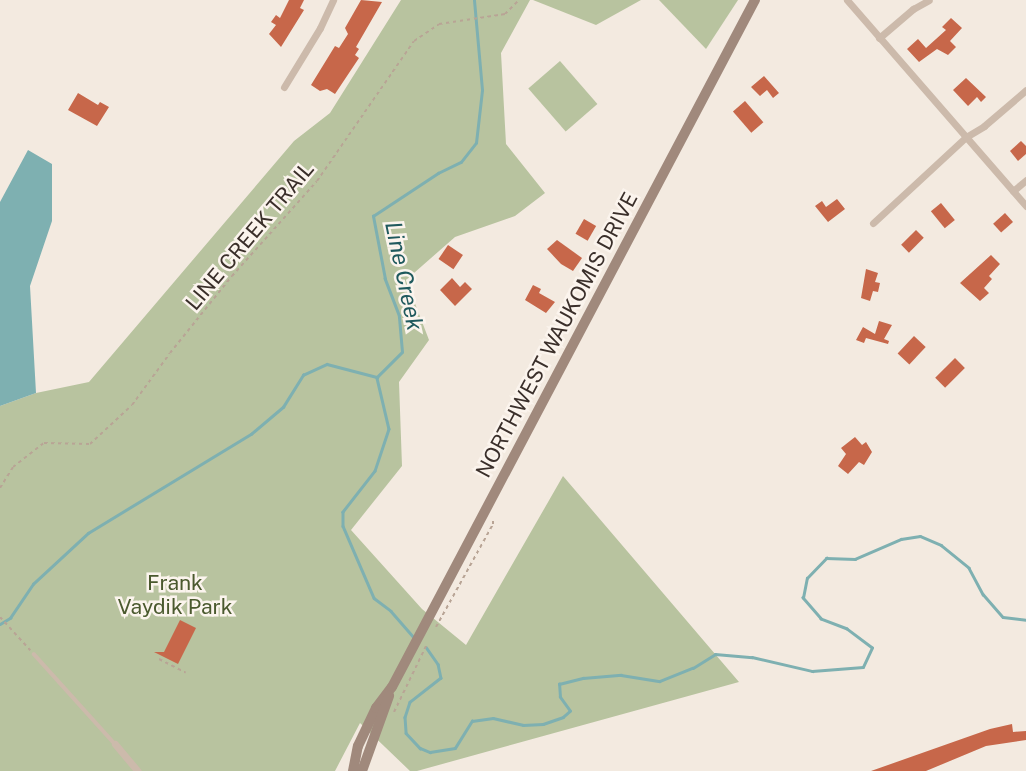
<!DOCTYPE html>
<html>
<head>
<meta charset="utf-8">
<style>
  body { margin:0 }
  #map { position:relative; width:1026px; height:771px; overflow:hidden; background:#f3eae0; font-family:"Public Sans",sans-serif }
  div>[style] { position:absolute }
  .green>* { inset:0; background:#b8c39f; transform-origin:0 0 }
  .water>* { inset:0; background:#7eb0b1 }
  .stream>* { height:2.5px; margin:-1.25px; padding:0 1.25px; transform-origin:1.25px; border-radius:1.25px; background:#7eb0b1 }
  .building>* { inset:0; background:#c7674a; transform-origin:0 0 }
  .path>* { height:2px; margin-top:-1px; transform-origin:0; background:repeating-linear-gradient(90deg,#b8a495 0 3.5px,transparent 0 7px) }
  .service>* { height:3.5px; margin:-1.75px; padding:0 1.75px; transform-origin:1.75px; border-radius:1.75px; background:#ccbaab }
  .minor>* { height:7px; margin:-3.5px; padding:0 3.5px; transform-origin:3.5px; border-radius:3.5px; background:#ccbaab }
  .secondary>* { height:10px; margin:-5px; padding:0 5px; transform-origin:5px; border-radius:5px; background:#a0897c }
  span { translate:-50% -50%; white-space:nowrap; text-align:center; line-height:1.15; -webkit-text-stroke:5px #fbf4ed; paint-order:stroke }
  .street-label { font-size:21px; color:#3a2f2a }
  .park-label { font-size:21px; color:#4a592e }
  .water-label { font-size:23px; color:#1f595d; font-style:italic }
</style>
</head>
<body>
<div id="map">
  <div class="green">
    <i style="clip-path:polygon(401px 0,530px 0,501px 53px,506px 144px,545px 193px,515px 216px,455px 237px,406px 280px,429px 340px,399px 382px,402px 466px,351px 530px,422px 609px,466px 645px,563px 476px,739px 682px,417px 771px,410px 771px,360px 723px,335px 771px,0 771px,0 406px,36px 393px,89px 382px,294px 141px,330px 113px)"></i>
    <i style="clip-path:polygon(533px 0,641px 0,596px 25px)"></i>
    <i style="clip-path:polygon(659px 0,738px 0,706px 49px)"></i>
    <i style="left:560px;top:61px;width:57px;height:42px;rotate:49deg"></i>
  </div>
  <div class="water">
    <i style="clip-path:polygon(28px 150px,52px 164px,52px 221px,30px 286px,36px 393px,0 406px,0 202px)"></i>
  </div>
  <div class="stream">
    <i style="left:377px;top:378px;width:52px;rotate:76.8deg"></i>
    <i style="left:389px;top:429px;width:44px;rotate:108.4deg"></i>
    <i style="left:375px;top:471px;width:52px;rotate:128deg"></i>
    <i style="left:343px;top:512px;width:14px;rotate:90deg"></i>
    <i style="left:343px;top:526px;width:78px;rotate:66.7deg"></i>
    <i style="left:374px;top:598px;width:21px;rotate:37deg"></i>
    <i style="left:391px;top:611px;width:35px;rotate:49deg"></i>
    <i style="left:0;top:624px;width:12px;rotate:-31deg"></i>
    <i style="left:10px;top:618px;width:41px;rotate:-55.9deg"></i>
    <i style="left:33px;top:584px;width:75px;rotate:-42.8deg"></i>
    <i style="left:88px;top:533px;width:191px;rotate:-31.3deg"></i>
    <i style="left:251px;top:434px;width:42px;rotate:-40.2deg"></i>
    <i style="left:283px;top:407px;width:38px;rotate:-58deg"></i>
    <i style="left:303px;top:375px;width:26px;rotate:-25deg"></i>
    <i style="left:327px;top:364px;width:52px;rotate:14.6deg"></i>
    <i style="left:377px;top:377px;width:35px;rotate:-45deg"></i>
    <i style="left:402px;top:352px;width:36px;rotate:-95deg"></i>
    <i style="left:399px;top:316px;width:40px;rotate:-111deg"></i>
    <i style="left:385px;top:279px;width:64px;rotate:-100.8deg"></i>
    <i style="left:373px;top:216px;width:78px;rotate:-33.5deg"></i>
    <i style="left:438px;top:173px;width:25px;rotate:-26deg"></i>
    <i style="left:461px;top:162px;width:24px;rotate:-52deg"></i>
    <i style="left:476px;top:143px;width:53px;rotate:-83.5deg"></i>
    <i style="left:482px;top:90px;width:90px;rotate:-95.1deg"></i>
    <i style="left:426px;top:647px;width:21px;rotate:55deg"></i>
    <i style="left:438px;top:664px;width:14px;rotate:78deg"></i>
    <i style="left:441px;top:678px;width:39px;rotate:142deg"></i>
    <i style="left:410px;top:702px;width:16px;rotate:108deg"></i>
    <i style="left:405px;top:717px;width:16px;rotate:86deg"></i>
    <i style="left:406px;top:733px;width:21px;rotate:47deg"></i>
    <i style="left:420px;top:748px;width:11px;rotate:22deg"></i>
    <i style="left:430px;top:752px;width:25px;rotate:-9deg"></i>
    <i style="left:455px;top:748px;width:32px;rotate:-58deg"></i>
    <i style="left:472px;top:721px;width:21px;rotate:-8deg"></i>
    <i style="left:493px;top:718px;width:31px;rotate:13deg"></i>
    <i style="left:523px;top:725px;width:20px;rotate:-3deg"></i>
    <i style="left:543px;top:724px;width:21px;rotate:-19deg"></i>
    <i style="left:563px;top:717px;width:9px;rotate:-41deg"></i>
    <i style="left:570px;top:711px;width:17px;rotate:-126deg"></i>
    <i style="left:560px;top:697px;width:13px;rotate:-94deg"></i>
    <i style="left:559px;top:684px;width:25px;rotate:-14deg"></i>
    <i style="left:583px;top:678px;width:38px;rotate:-5deg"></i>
    <i style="left:621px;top:675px;width:39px;rotate:9deg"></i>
    <i style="left:660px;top:681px;width:35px;rotate:-22deg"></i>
    <i style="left:693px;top:668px;width:26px;rotate:-32deg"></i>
    <i style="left:715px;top:654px;width:37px;rotate:5deg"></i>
    <i style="left:752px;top:657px;width:62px;rotate:13.1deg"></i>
    <i style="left:812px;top:671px;width:51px;rotate:-4.5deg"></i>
    <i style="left:863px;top:667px;width:21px;rotate:-65deg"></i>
    <i style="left:872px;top:648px;width:31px;rotate:-143deg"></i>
    <i style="left:847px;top:629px;width:28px;rotate:-159deg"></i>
    <i style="left:821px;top:619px;width:28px;rotate:-131deg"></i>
    <i style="left:803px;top:598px;width:20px;rotate:-79deg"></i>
    <i style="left:807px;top:578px;width:28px;rotate:-46deg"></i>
    <i style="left:826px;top:558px;width:29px;rotate:2deg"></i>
    <i style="left:855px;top:559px;width:50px;rotate:-23.5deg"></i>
    <i style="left:901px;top:539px;width:19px;rotate:-9deg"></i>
    <i style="left:920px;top:536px;width:23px;rotate:23deg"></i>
    <i style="left:941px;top:545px;width:36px;rotate:39deg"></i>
    <i style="left:969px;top:568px;width:30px;rotate:62deg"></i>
    <i style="left:983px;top:594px;width:30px;rotate:49deg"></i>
    <i style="left:1003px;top:617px;width:23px;rotate:7deg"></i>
  </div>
  <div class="building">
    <i style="clip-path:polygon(289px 0,304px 0,300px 8px,304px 10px,281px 47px,269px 34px,276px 25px,271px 22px,276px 15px,280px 18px)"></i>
    <i style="clip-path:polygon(361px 0,382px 2px,356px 47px,359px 49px,355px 55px,359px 58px,335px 94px,327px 89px,320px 91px,311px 85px,335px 46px,339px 48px,348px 34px,345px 28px)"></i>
    <i style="clip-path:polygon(951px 18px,962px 28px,950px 41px,956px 47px,948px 55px,937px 49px,919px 62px,907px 49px,918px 39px,926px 48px,946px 30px,942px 27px)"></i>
    <i style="clip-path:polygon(764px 76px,779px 93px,773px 98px,767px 90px,760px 96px,751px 87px)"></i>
    <i style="clip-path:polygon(966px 78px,986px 97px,981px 102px,977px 97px,968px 106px,953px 90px)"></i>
    <i style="clip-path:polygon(78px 93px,98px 105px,100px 102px,109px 107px,97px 126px,68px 110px)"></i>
    <i style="left:745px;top:101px;width:28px;height:16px;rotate:49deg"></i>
    <i style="clip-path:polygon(1021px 141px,1026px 146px,1026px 154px,1018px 161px,1010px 151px)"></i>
    <i style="clip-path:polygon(837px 199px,845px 209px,828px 222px,815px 206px,822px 201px,826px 207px)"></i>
    <i style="left:941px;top:203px;width:22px;height:13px;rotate:51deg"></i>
    <i style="left:1005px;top:213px;width:12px;height:16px;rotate:48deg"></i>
    <i style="left:584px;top:219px;width:14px;height:17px;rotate:30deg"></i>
    <i style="left:916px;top:230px;width:11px;height:21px;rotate:45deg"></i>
    <i style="clip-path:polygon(557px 240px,582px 258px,573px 271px,561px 264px,547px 249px)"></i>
    <i style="left:448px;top:245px;width:18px;height:17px;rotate:34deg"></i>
    <i style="clip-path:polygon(991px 255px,1000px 264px,989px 276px,992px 279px,984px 288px,989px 293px,980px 301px,960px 283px)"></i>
    <i style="clip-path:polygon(866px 269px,878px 273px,875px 282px,880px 283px,878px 292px,873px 291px,870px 301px,861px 298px)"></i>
    <i style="clip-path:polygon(452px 278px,460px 287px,465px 282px,472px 289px,455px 306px,440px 290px)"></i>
    <i style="clip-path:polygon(533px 285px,541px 289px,539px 293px,555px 302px,546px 313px,525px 300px)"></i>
    <i style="clip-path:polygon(879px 321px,892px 325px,884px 339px,889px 341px,888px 344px,866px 338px,864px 343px,856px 340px,863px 327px,875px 334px)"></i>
    <i style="left:914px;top:336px;width:16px;height:24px;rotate:43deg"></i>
    <i style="left:955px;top:358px;width:14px;height:28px;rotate:45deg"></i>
    <i style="clip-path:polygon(855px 437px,862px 445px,866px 442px,872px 452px,864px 465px,859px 462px,848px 474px,838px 466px,846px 454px,841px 448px)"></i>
    <i style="clip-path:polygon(180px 620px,196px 628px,178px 664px,154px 652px,164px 652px)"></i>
    <i style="clip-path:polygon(1012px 724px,1013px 732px,1026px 731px,1026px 740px,986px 746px,926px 771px,871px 771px,990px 729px)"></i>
  </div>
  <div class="path">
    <i style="left:0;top:488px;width:25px;rotate:-58deg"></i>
    <i style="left:13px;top:467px;width:39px;rotate:-38deg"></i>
    <i style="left:44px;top:443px;width:46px;rotate:1.2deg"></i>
    <i style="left:90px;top:444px;width:57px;rotate:-42.9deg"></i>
    <i style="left:132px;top:405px;width:64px;rotate:-53.8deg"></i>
    <i style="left:170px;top:353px;width:99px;rotate:-51.2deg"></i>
    <i style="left:232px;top:276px;width:127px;rotate:-48.2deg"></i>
    <i style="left:317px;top:181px;width:170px;rotate:-55.3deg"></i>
    <i style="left:414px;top:41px;width:30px;rotate:-34deg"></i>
    <i style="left:439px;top:24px;width:67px;rotate:-8.6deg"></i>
    <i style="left:505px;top:14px;width:20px;rotate:-45deg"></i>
    <i style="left:0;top:617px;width:45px;rotate:47.7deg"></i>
    <i style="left:436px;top:627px;width:118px;rotate:-61deg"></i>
    <i style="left:493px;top:524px;width:7px;rotate:-90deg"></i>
    <i style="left:159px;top:659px;width:30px;rotate:27deg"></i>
    <i style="left:394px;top:712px;width:76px;rotate:-64.1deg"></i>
  </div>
  <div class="service">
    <i style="left:34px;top:654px;width:121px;rotate:48deg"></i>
  </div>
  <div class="minor">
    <i style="left:847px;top:0;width:273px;rotate:49deg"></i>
    <i style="left:879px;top:38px;width:45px;rotate:-40.5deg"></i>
    <i style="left:913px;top:9px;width:18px;rotate:-29deg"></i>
    <i style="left:284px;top:87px;width:69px;rotate:-58.6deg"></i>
    <i style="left:320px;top:28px;width:31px;rotate:-65deg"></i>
    <i style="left:1013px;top:191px;width:17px;rotate:-40deg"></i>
    <i style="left:873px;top:223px;width:127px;rotate:-42.8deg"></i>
    <i style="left:966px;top:137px;width:21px;rotate:-31deg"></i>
    <i style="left:984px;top:126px;width:55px;rotate:-40.6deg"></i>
    <i style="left:115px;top:744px;width:35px;rotate:50deg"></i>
  </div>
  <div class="secondary">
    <i style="left:353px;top:771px;width:25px;rotate:-79deg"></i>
    <i style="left:358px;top:746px;width:42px;rotate:-64.7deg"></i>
    <i style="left:376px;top:708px;width:26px;rotate:-53deg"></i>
    <i style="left:392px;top:687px;width:777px;rotate:-62.15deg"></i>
    <i style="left:362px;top:771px;width:80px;rotate:-70.2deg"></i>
  </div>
  <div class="street-label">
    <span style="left:250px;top:236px;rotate:-50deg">LINE CREEK TRAIL</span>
    <span style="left:557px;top:335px;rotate:-62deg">NORTHWEST WAUKOMIS DRIVE</span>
  </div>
  <div class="park-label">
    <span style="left:175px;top:595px">Frank<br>Vaydik Park</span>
  </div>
  <div class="water-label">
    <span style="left:404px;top:276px;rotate:78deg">Line Creek</span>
  </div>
</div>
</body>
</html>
